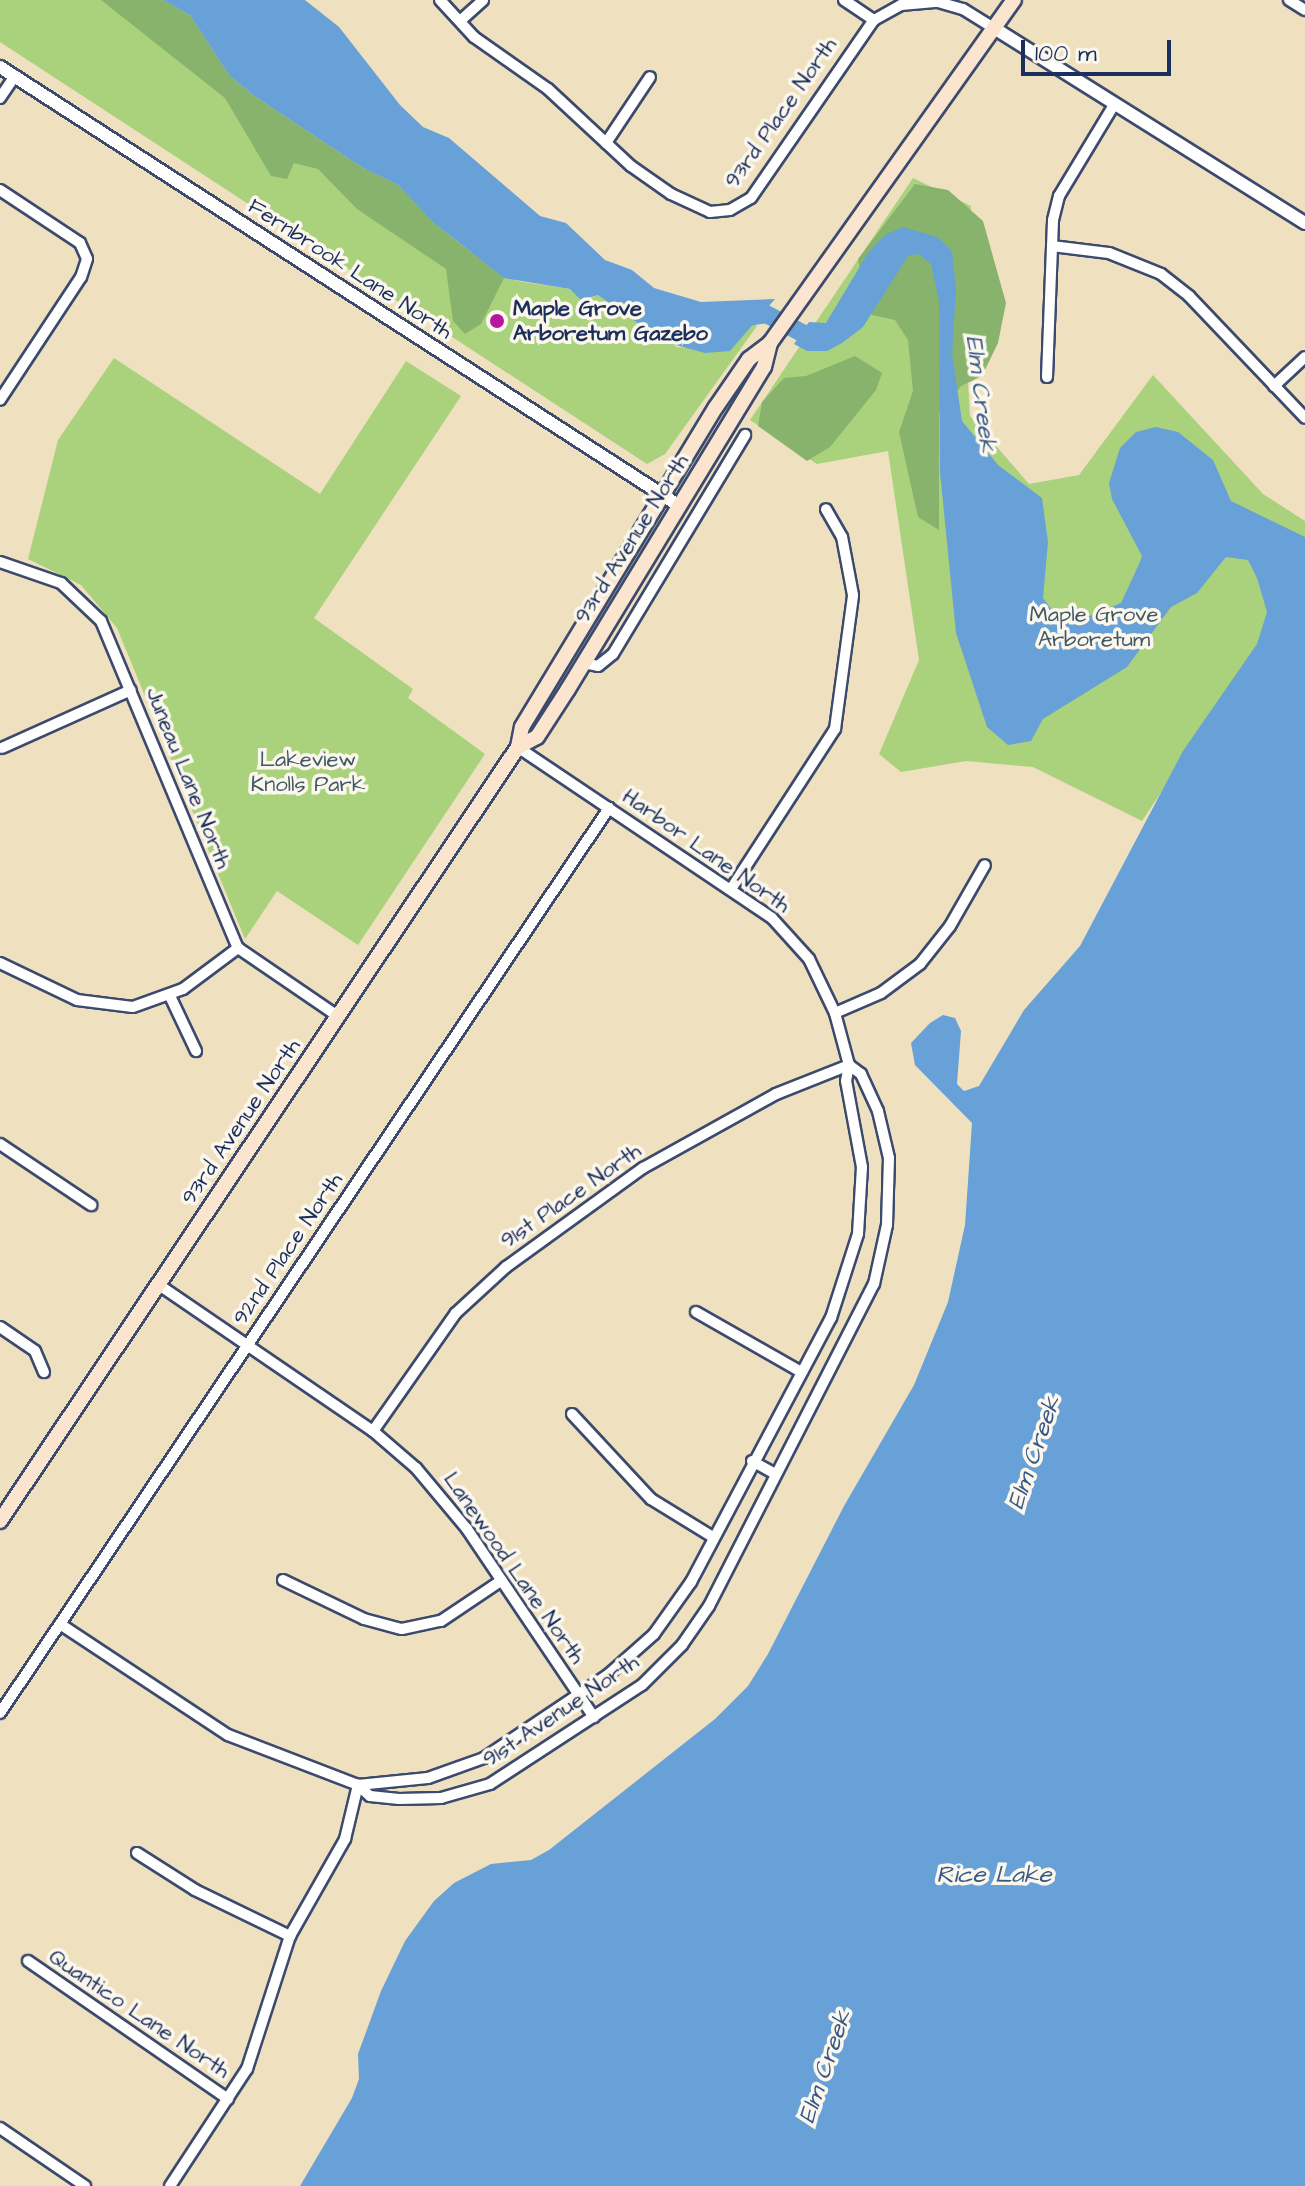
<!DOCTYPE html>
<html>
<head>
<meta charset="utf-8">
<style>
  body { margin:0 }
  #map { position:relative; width:1305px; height:2186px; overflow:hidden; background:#efe0c0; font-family:"Architects Daughter",sans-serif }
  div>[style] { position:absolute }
  .green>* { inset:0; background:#aad17c }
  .forest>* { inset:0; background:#87b36c }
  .water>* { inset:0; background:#67a1d7 }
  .river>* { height:18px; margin:-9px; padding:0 9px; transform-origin:9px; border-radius:9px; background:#67a1d7 }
  .roads { filter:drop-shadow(2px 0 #3b4a6d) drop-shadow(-2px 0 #3b4a6d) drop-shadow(0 2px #3b4a6d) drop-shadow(0 -2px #3b4a6d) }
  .minor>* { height:10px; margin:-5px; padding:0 5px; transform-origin:5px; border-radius:5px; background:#fff }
  .tertiary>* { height:12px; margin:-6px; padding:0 6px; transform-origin:6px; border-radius:6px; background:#fff }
  .secondary>* { height:14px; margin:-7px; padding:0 7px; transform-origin:7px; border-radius:7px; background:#fce5cf }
  .dots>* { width:22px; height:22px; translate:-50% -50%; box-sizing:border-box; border:4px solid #fbf7ec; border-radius:50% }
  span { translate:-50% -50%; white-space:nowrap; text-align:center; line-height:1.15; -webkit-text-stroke:7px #fbf7ec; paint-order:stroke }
  .street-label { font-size:22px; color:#1b2f5e }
  .poi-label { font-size:22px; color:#1b2f5e; font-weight:700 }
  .left { translate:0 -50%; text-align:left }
  .park-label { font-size:22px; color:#3f5866 }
  .water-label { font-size:24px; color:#365788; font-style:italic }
  .scale { position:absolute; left:1021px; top:40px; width:150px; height:36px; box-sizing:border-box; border:4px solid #1b2f5e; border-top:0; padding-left:10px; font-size:24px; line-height:28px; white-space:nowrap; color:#1b2f5e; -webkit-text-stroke:6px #fbf7ec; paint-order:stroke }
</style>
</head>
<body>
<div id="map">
  <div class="green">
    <i style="clip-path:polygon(0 0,163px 0,190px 15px,229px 75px,253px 95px,363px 168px,398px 185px,458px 244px,517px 281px,570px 289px,590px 298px,598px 295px,677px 347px,730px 351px,752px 324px,757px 326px,665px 454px,647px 464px,0 42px)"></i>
    <i style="clip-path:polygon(913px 178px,971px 206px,964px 313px,970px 416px,1029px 484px,1079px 475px,1153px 375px,1263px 494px,1305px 521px,1305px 577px,1142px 821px,1033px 767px,966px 761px,901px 772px,879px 754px,919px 660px,888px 451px,817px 464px,750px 420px)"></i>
    <i style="clip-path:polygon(114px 358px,320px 494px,406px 361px,461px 396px,314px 618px,413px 689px,408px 698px,485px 754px,358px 945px,277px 891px,245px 939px,117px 628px,81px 585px,28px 559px,58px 440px)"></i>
  </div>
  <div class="forest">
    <i style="clip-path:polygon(101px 0,163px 0,190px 15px,229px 75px,253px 95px,363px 168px,398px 185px,434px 223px,504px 278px,481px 324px,465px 334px,453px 321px,446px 269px,357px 209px,318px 169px,294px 163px,287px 179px,271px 176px,225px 98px)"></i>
    <i style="clip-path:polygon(915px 184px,948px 190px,983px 221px,1006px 303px,998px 343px,982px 376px,961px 386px,939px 413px,939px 530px,918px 517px,899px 432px,913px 391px,908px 340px,895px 320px,868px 314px,858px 259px)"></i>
    <i style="clip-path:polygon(855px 356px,882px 373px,876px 390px,830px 447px,807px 461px,758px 426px,762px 402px,784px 378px,806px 376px)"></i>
  </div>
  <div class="water">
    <i style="clip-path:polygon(163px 0,305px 0,339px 27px,400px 105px,423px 127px,449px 138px,540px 216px,566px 223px,605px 260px,632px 270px,654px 288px,701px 302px,775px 299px,730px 351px,705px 353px,665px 342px,598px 295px,581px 300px,570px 289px,504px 278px,434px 223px,398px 185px,363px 168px,253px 95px,229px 75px,190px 15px)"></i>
    <i style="clip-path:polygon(903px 227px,937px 237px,952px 251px,956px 288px,952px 354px,962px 421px,998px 465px,1042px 498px,1048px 542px,1043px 598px,1059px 619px,1070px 624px,1121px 603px,1139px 564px,1142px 556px,1112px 499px,1109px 483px,1120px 448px,1136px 432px,1156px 427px,1178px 432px,1213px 460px,1231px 501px,1305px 537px,1305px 2186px,300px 2186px,352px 2098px,359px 2079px,358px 2054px,381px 1991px,405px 1941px,434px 1901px,454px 1883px,491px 1864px,531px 1860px,549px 1850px,715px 1719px,748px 1686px,768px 1654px,844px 1506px,914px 1385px,948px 1302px,965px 1225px,972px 1123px,915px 1065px,911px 1043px,930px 1023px,943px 1015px,955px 1018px,961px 1031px,957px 1084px,964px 1091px,979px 1086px,1024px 1010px,1080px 946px,1183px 751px,1257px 644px,1267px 612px,1257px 578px,1248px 560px,1226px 557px,1197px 593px,1171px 607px,1127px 667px,1043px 719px,1031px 741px,1008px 745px,987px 727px,956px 633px,940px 472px,939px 301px,931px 264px,919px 254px,908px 256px,863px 327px,842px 343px,827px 351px,807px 351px,794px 344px,809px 322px,826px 323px,868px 253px,885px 235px)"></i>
  </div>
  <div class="river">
    <i style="left:744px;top:318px;width:22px;rotate:-10deg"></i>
    <i style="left:766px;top:314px;width:43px;rotate:27.8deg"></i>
    <i style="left:804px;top:334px;width:21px;rotate:-5deg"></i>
  </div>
  <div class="roads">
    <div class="minor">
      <i style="left:440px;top:0;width:50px;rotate:47.4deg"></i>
      <i style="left:474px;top:37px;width:90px;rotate:35.1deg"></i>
      <i style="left:548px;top:89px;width:113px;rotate:42.9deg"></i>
      <i style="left:631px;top:166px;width:49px;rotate:35deg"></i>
      <i style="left:671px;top:194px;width:43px;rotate:24.8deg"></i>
      <i style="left:710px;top:212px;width:20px;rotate:-6deg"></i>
      <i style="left:730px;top:210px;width:24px;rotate:-30deg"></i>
      <i style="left:751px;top:198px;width:216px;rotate:-55.4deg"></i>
      <i style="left:844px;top:0;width:36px;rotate:34deg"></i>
      <i style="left:874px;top:20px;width:31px;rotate:-29deg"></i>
      <i style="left:901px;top:5px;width:37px;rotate:-5deg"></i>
      <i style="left:938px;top:2px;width:26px;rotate:16deg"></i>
      <i style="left:963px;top:9px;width:36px;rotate:32deg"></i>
      <i style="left:1289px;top:0;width:19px;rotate:32deg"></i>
      <i style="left:460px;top:21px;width:31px;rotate:-42deg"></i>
      <i style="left:0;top:98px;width:27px;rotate:-56deg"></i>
      <i style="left:606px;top:143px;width:79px;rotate:-56.3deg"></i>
      <i style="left:0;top:190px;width:96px;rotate:33.5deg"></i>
      <i style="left:80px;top:243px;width:17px;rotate:66deg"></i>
      <i style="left:87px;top:259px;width:19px;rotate:108deg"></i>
      <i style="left:81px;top:277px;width:147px;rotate:123.4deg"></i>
      <i style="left:1052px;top:246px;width:57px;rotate:7deg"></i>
      <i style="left:1109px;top:253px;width:56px;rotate:22deg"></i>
      <i style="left:1161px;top:274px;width:36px;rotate:38deg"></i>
      <i style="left:1189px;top:296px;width:168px;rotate:46.4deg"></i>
      <i style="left:1047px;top:377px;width:157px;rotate:-87.8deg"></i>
      <i style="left:1053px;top:220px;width:25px;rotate:-76deg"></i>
      <i style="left:1059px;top:196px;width:106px;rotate:-58.9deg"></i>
      <i style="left:1274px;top:386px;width:42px;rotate:-43.1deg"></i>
      <i style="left:0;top:562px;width:65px;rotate:19deg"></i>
      <i style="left:61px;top:583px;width:55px;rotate:43.5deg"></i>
      <i style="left:101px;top:621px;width:355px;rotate:67.3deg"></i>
      <i style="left:238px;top:948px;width:122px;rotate:34.3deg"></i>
      <i style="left:583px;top:663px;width:15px;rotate:11deg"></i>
      <i style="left:598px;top:666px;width:19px;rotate:-39deg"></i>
      <i style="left:613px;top:654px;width:256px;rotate:-58.9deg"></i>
      <i style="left:2px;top:748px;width:141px;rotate:-24.2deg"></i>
      <i style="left:731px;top:889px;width:191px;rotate:-57deg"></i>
      <i style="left:835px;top:729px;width:135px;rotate:-82.3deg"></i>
      <i style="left:853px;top:595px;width:59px;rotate:-100.7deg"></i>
      <i style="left:842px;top:537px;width:32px;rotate:-120deg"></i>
      <i style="left:0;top:963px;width:85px;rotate:25.7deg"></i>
      <i style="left:77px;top:1000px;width:56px;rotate:7.1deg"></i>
      <i style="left:133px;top:1007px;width:53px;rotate:-19.8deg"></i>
      <i style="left:183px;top:989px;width:69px;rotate:-36.7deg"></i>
      <i style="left:170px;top:996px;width:61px;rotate:64.7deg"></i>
      <i style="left:835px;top:1013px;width:50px;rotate:-23.5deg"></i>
      <i style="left:881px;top:993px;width:49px;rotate:-36.6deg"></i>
      <i style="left:920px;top:964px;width:48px;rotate:-51.7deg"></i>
      <i style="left:950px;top:926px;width:70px;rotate:-60.2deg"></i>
      <i style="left:0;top:1144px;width:110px;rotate:33.8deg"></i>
      <i style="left:159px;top:1285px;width:259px;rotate:34.3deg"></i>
      <i style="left:373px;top:1431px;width:57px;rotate:40.7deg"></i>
      <i style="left:416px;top:1468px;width:80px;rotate:50.1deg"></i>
      <i style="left:467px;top:1529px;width:227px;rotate:56deg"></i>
      <i style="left:696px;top:1312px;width:121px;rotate:29.7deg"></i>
      <i style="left:0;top:1327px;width:42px;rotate:34.4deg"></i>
      <i style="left:35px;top:1351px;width:23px;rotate:67deg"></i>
      <i style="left:572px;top:1414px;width:116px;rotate:47.1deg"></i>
      <i style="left:651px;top:1499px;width:73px;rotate:31.5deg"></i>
      <i style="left:373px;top:1431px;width:144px;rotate:-54.9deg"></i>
      <i style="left:456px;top:1313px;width:68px;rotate:-42.6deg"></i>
      <i style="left:506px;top:1267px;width:169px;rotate:-35.9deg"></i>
      <i style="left:643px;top:1168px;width:152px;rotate:-29.1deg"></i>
      <i style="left:776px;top:1094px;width:79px;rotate:-21.7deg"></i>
      <i style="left:752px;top:1461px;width:26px;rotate:29deg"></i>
      <i style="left:283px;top:1580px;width:90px;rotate:25.7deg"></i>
      <i style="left:364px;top:1619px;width:39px;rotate:15deg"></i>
      <i style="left:402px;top:1629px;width:40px;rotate:-12deg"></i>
      <i style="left:441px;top:1621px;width:73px;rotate:-33.9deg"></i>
      <i style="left:60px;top:1624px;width:201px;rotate:33.5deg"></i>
      <i style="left:228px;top:1735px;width:139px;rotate:21deg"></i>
      <i style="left:358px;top:1785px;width:16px;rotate:43deg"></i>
      <i style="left:370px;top:1796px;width:29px;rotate:6deg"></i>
      <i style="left:399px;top:1799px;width:42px;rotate:-1.4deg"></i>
      <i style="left:441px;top:1798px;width:51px;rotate:-15.9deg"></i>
      <i style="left:490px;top:1784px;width:181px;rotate:-33.1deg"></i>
      <i style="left:642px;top:1685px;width:57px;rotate:-45deg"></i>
      <i style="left:682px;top:1645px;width:47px;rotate:-55.3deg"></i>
      <i style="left:709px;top:1606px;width:362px;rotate:-62.9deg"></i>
      <i style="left:874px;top:1284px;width:60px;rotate:-77.6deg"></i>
      <i style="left:887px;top:1225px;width:67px;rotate:-88.3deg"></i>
      <i style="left:889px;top:1158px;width:48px;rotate:-103.2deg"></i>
      <i style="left:878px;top:1111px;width:41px;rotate:-114.7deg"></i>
      <i style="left:861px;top:1074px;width:15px;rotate:-143deg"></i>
      <i style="left:0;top:1713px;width:1091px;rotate:-56.06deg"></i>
      <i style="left:358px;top:1785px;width:70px;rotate:-5.7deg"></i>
      <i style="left:428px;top:1778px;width:59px;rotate:-19.7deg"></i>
      <i style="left:484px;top:1758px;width:151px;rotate:-33.9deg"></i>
      <i style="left:609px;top:1674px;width:60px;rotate:-41.6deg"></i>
      <i style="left:654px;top:1634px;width:64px;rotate:-54.6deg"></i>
      <i style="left:691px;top:1582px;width:299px;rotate:-62.1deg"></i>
      <i style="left:831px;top:1318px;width:88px;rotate:-72.2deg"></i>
      <i style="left:858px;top:1234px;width:67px;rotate:-86.6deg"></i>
      <i style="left:862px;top:1167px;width:87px;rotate:-100.5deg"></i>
      <i style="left:846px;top:1081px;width:16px;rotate:-79deg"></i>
      <i style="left:849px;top:1065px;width:54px;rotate:-105.1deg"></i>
      <i style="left:835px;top:1013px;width:60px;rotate:-115.7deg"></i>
      <i style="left:809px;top:959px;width:55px;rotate:-132.1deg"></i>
      <i style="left:772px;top:918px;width:306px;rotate:-146.1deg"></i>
      <i style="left:137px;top:1853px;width:69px;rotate:32.5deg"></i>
      <i style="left:195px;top:1890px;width:106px;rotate:25.8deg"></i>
      <i style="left:28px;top:1961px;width:243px;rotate:34.6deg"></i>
      <i style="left:0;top:2128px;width:103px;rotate:34.3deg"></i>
      <i style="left:170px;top:2186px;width:140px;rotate:-56.7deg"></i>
      <i style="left:247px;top:2069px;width:140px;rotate:-72.1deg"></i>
      <i style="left:290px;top:1936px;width:112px;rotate:-60.4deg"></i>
      <i style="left:345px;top:1839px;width:56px;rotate:-76.5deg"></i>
    </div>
    <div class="tertiary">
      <i style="left:994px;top:28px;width:367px;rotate:32.1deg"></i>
      <i style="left:0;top:67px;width:807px;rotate:32.86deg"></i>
    </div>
    <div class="secondary">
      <i style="left:518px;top:747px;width:21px;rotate:-28deg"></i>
      <i style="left:537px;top:737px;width:57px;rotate:-57.1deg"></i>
      <i style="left:568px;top:689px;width:377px;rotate:-58.7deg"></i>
      <i style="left:764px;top:367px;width:25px;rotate:-76deg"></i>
      <i style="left:0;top:1521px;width:931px;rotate:-56.21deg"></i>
      <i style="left:518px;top:747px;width:20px;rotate:-79deg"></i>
      <i style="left:522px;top:727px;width:374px;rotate:-58.8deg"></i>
      <i style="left:716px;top:407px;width:58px;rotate:-55.5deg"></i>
      <i style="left:749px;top:359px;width:26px;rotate:-37deg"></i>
      <i style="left:770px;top:343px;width:421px;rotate:-54.6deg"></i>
    </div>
  </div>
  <div class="dots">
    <i style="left:497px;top:321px;background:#b5179e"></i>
  </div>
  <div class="street-label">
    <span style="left:781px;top:113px;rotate:-55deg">93rd Place North</span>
    <span style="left:350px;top:269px;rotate:33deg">Fernbrook Lane North</span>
    <span style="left:632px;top:539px;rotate:-58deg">93rd Avenue North</span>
    <span style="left:188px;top:778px;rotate:68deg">Juneau Lane North</span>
    <span style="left:706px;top:851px;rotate:35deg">Harbor Lane North</span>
    <span style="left:241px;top:1122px;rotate:-56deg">93rd Avenue North</span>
    <span style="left:571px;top:1196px;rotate:-35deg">91st Place North</span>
    <span style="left:288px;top:1249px;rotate:-56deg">92nd Place North</span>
    <span style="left:514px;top:1568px;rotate:55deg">Lanewood Lane North</span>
    <span style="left:561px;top:1711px;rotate:-34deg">91st Avenue North</span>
    <span style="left:139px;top:2014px;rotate:34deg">Quantico Lane North</span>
  </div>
  <div class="poi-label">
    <span class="left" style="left:513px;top:321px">Maple Grove<br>Arboretum Gazebo</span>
  </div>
  <div class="park-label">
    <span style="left:1094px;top:627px">Maple Grove<br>Arboretum</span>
    <span style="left:308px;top:772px">Lakeview<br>Knolls Park</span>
  </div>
  <div class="water-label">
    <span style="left:980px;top:394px;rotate:83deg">Elm Creek</span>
    <span style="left:1035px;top:1453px;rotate:-71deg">Elm Creek</span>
    <span style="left:994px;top:1876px">Rice Lake</span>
    <span style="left:826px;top:2067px;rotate:-71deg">Elm Creek</span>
  </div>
  <div class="scale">100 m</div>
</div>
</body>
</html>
